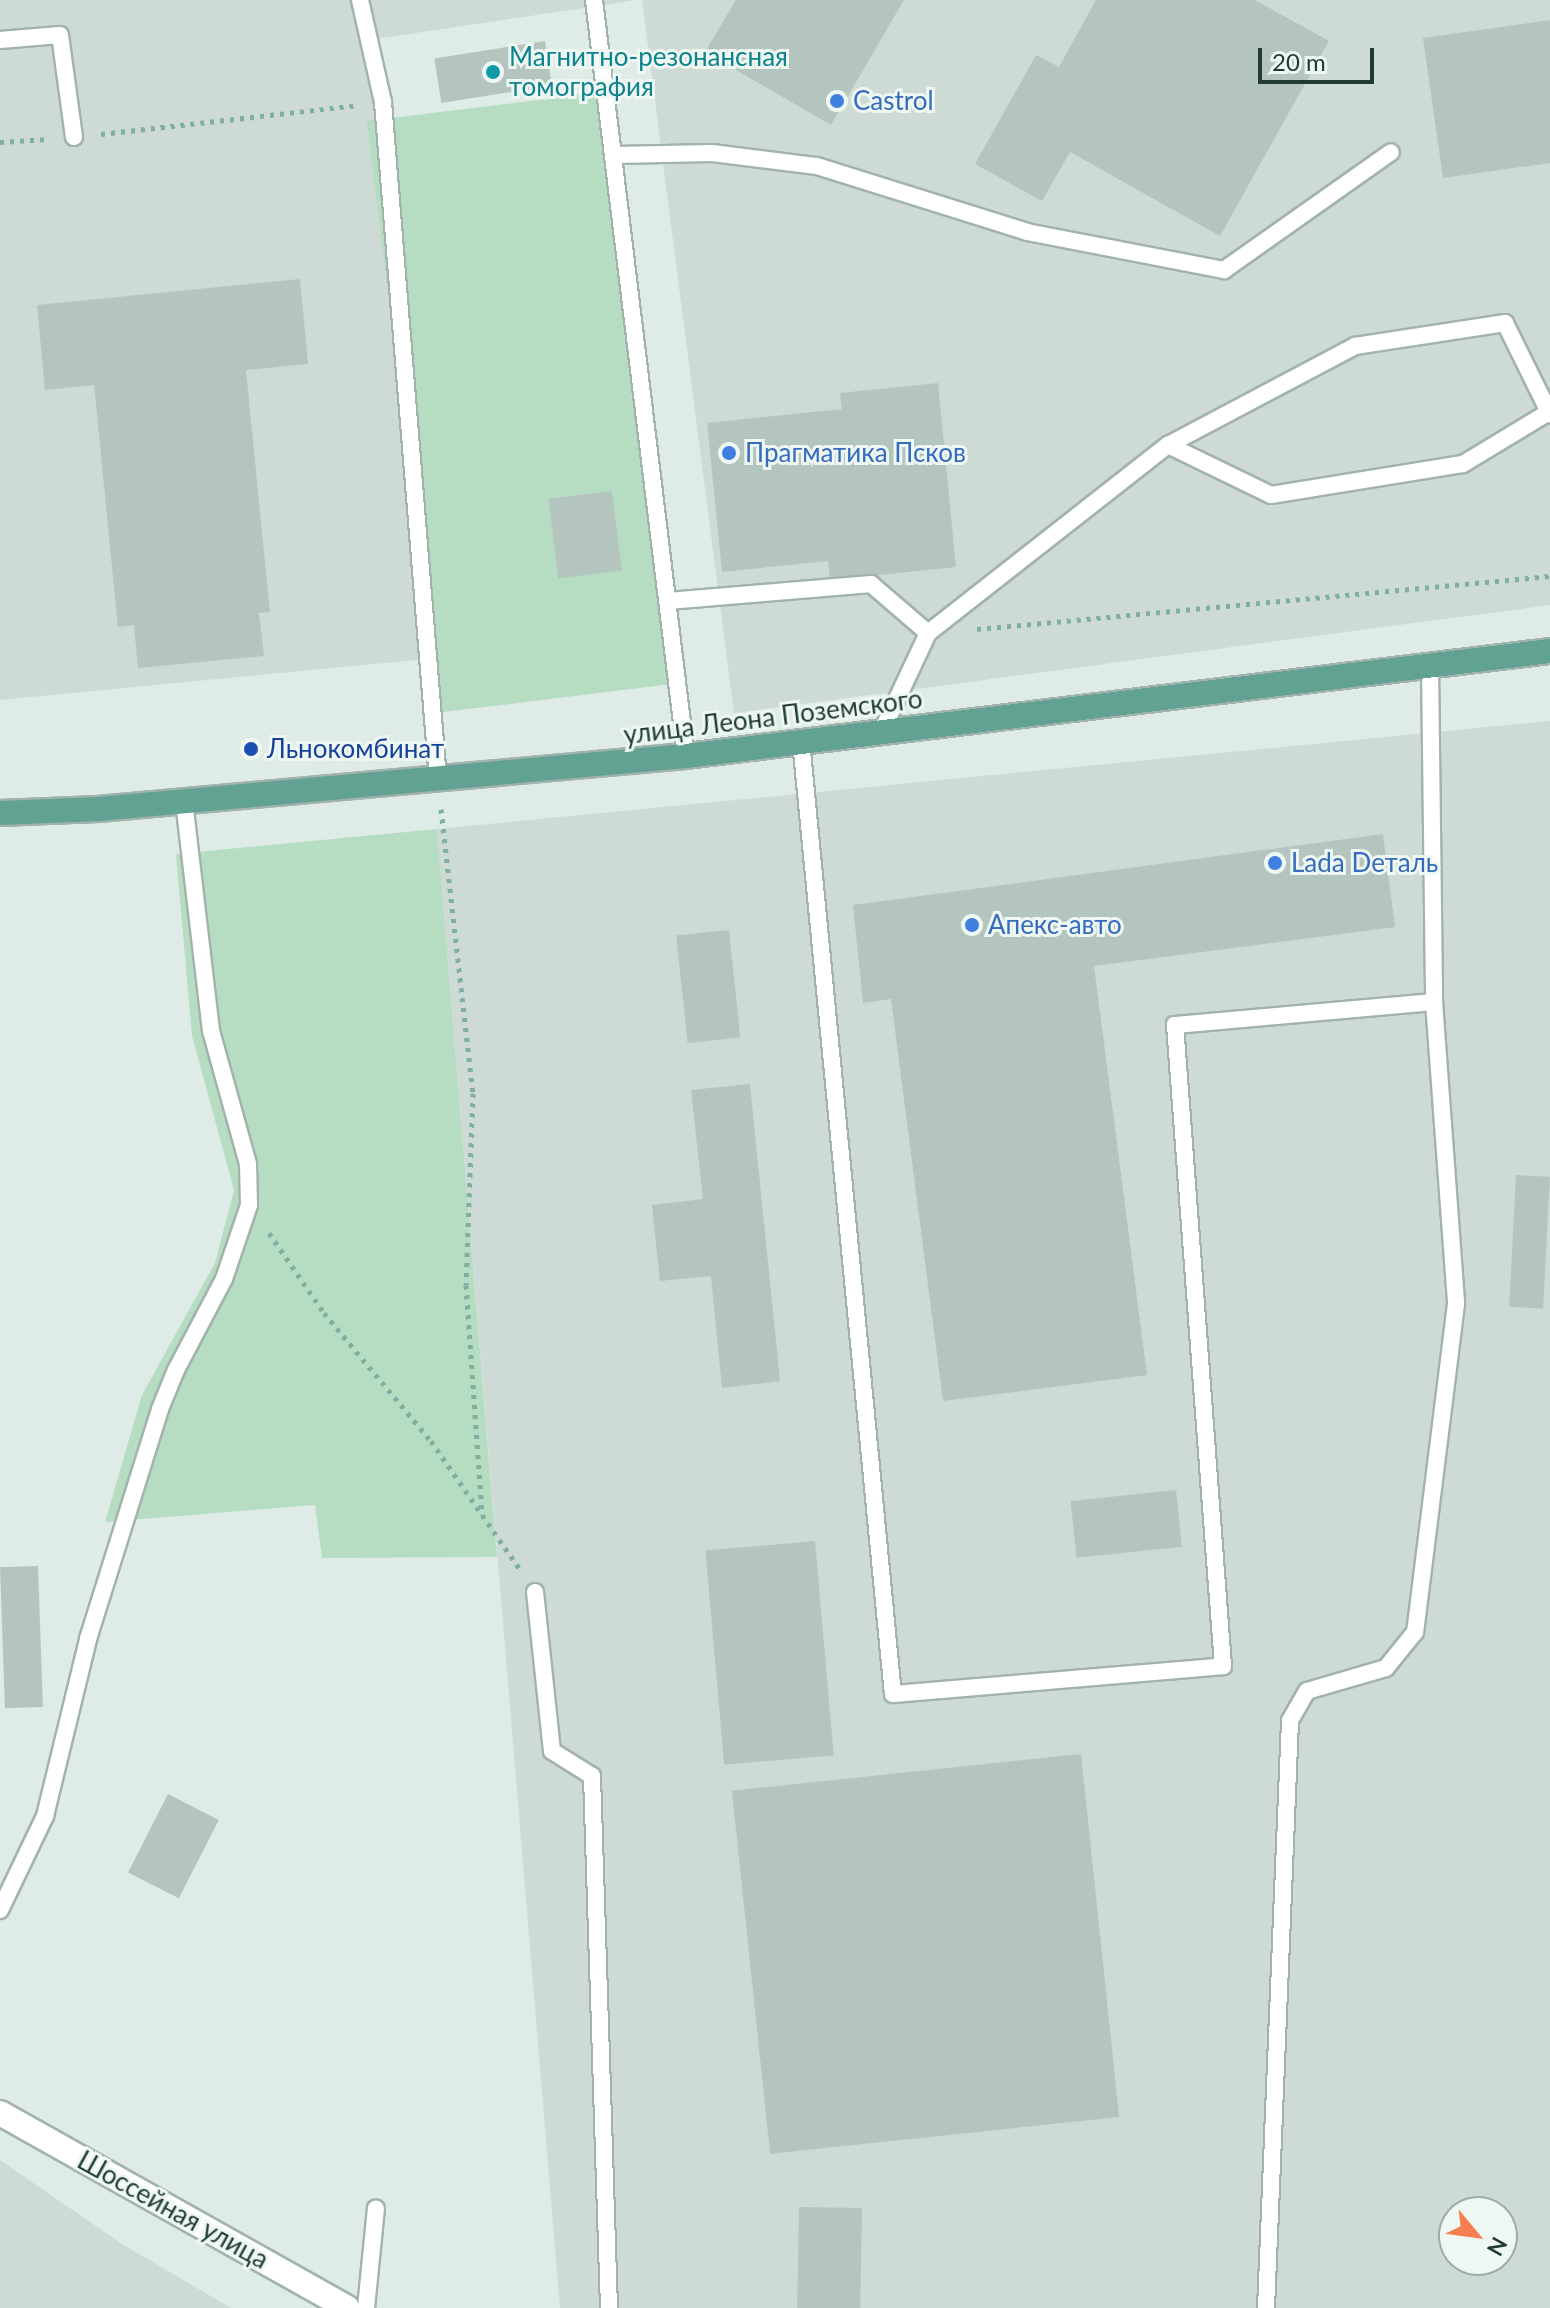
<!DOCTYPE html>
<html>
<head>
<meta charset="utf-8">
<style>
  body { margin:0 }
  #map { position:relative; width:1550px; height:2308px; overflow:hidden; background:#dfebe6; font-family:Lato,sans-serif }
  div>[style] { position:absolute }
  .built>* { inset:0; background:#cddad5 }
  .green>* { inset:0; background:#b6ddc2; transform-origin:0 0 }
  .building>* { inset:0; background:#b4c5bf; transform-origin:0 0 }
  .path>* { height:5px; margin-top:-2.5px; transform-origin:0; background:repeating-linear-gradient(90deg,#7eafa1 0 4px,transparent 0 10px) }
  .roads { filter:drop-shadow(2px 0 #a2b3ad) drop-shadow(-2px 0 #a2b3ad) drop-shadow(0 2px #a2b3ad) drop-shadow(0 -2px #a2b3ad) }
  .lane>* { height:16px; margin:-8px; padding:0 8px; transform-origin:8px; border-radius:8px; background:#fff }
  .street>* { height:24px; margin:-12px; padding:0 12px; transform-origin:12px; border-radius:12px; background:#fff }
  .primary>* { height:24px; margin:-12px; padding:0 12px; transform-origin:12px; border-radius:12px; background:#62a293 }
  .dots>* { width:22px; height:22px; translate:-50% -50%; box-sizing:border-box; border:4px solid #eff7f3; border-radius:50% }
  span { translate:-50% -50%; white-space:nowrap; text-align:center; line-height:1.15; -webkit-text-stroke:6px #eff7f3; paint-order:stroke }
  .culture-label { font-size:26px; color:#0d838f }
  .left { translate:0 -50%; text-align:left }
  .shop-label { font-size:26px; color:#366cbe }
  .street-label { font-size:26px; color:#1f3b34 }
  .transit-label { font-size:26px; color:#164399 }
  .north { position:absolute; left:1438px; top:2196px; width:80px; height:80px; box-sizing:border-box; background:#eff7f3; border:2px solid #9caca7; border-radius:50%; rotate:119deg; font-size:22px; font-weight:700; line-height:32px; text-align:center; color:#1f3b34 }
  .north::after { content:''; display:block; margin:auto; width:28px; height:36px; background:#f67e51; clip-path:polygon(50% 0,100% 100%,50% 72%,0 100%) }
  .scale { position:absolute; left:1258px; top:48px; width:116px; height:36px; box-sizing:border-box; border:4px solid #1f3b34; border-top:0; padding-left:10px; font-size:24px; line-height:28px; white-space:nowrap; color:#1f3b34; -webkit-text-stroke:6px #eff7f3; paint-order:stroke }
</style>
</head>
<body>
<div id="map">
  <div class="built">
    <i style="clip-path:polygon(0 0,637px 0,375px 39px,447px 657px,0 700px)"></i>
    <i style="clip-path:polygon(642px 0,1550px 0,1550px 605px,734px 713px)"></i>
    <i style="clip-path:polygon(evenodd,1550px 721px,1550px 2308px,560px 2308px,437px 829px,1550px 721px,1454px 2212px,1502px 2212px,1502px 2260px,1454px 2260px,1454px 2212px)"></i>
    <i style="clip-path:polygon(0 2160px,122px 2244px,231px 2308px,0 2308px)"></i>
  </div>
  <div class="green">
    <i style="left:595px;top:93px;width:596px;height:230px;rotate:83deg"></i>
    <i style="clip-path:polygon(437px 829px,497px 1557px,322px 1558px,315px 1505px,105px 1522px,142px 1395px,215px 1263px,234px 1190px,192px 1036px,176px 854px)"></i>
  </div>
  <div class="building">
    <i style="clip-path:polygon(736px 0,904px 0,831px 125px,705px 52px)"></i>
    <i style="clip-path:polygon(1096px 0,1255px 0,1329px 41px,1220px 236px,1070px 152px,1042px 201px,975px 164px,1036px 55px,1059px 67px)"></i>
    <i style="clip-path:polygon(1550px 20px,1550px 163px,1443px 178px,1423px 38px)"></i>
    <i style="left:545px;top:41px;width:45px;height:112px;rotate:81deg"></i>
    <i style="clip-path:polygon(300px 279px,308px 364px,246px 370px,270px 612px,259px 613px,264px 656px,138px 668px,134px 625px,118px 627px,94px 385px,45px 390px,37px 305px)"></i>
    <i style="clip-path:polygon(938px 383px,956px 567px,830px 580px,828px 561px,722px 572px,707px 423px,842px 409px,840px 393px)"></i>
    <i style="left:612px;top:491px;width:80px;height:64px;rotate:83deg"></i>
    <i style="clip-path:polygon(1383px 834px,1395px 927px,1094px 966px,1147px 1375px,943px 1401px,891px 999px,863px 1003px,853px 905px)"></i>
    <i style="left:729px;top:930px;width:108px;height:53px;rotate:84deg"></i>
    <i style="clip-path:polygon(750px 1084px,780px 1381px,722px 1388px,711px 1276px,660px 1281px,652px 1205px,703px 1199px,691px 1090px)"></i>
    <i style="left:1516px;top:1175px;width:34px;height:132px;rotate:3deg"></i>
    <i style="left:1176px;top:1490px;width:57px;height:106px;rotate:84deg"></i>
    <i style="left:815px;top:1541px;width:215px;height:110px;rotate:85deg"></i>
    <i style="left:38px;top:1566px;width:141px;height:38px;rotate:88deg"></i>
    <i style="left:1081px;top:1754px;width:365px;height:351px;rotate:84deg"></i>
    <i style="left:168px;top:1794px;width:57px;height:88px;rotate:27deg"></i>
    <i style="left:799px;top:2207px;width:63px;height:101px;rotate:1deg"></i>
  </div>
  <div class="path">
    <i style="left:101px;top:134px;width:259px;rotate:-6.4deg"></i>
    <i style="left:0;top:142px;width:48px;rotate:-3.6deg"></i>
    <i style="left:977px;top:629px;width:575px;rotate:-5.28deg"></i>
    <i style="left:441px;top:809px;width:286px;rotate:83.6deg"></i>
    <i style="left:473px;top:1093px;width:192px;rotate:92.1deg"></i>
    <i style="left:466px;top:1285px;width:231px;rotate:86deg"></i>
    <i style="left:269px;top:1233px;width:97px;rotate:55.5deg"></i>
    <i style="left:324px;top:1313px;width:167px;rotate:50.1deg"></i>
    <i style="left:431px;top:1441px;width:158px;rotate:55.3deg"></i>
  </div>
  <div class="roads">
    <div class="lane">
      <i style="left:360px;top:0;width:105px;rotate:77.3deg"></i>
      <i style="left:383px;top:102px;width:680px;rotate:85.36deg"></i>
      <i style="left:594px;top:0;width:762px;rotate:83.06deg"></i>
      <i style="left:0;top:40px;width:60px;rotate:-4.8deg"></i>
      <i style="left:60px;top:35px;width:103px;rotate:82.2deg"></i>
      <i style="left:615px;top:155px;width:97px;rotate:-1.2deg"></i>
      <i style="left:712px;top:153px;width:106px;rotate:7.1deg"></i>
      <i style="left:817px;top:166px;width:220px;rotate:17.4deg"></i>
      <i style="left:1027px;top:232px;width:201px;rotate:10.9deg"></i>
      <i style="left:1224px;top:270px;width:204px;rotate:-35.2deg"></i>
      <i style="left:1168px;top:445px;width:114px;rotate:25.9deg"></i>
      <i style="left:1271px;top:495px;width:194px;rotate:-9.2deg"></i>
      <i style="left:1463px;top:464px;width:100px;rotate:-31.2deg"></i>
      <i style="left:668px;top:601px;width:204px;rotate:-4.8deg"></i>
      <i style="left:871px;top:584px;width:75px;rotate:40.7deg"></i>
      <i style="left:1430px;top:665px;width:337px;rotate:89.3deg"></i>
      <i style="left:881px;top:733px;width:110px;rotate:-64.8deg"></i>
      <i style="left:928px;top:633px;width:305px;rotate:-38.1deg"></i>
      <i style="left:1168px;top:445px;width:212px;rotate:-27.9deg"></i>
      <i style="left:1355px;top:346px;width:152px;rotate:-8.7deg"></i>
      <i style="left:1505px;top:323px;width:102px;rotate:63.7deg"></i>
      <i style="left:801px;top:741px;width:957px;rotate:84.49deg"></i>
      <i style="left:893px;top:1694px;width:331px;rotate:-4.8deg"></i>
      <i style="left:1223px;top:1666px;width:643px;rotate:-94.28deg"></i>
      <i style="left:1175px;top:1025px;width:260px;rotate:-5.1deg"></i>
      <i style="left:1434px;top:1002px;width:303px;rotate:85.8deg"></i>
      <i style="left:1456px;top:1304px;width:331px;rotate:97.1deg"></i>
      <i style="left:1415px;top:1632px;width:46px;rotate:128.9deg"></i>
      <i style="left:1386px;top:1668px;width:82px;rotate:163.8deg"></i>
      <i style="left:1307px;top:1691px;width:34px;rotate:120deg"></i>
      <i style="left:1290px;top:1721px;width:587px;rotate:92.34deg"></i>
      <i style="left:535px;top:1592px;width:160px;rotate:83.9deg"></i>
      <i style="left:552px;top:1751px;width:47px;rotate:32deg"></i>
      <i style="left:592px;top:1776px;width:532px;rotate:88.17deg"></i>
      <i style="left:0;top:1910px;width:104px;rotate:-64.4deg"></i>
      <i style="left:45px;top:1816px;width:182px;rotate:-76.3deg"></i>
      <i style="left:88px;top:1639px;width:241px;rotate:-72.6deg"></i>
      <i style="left:160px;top:1409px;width:42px;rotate:-67.7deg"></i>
      <i style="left:176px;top:1370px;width:103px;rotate:-62.2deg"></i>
      <i style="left:224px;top:1279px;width:78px;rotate:-71.3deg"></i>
      <i style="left:249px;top:1205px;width:41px;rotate:-91.4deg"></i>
      <i style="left:248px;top:1164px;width:138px;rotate:-105.5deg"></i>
      <i style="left:211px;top:1031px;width:233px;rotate:-96.7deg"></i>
      <i style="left:366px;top:2308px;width:100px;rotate:-84.3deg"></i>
    </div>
    <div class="street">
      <i style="left:0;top:2113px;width:398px;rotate:29.3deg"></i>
    </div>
    <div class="primary">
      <i style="left:0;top:813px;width:98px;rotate:-2.3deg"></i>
      <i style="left:98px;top:809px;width:590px;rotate:-5.15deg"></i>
      <i style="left:686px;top:756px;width:870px;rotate:-6.93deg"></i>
    </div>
  </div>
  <div class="dots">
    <i style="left:493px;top:72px;background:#0f9aa8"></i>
    <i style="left:837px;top:101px;background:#3f7fe0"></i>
    <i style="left:729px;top:453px;background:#3f7fe0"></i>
    <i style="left:251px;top:749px;background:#1a4fb4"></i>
    <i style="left:1275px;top:863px;background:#3f7fe0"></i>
    <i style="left:972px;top:925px;background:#3f7fe0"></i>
  </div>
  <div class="culture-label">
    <span class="left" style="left:509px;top:72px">Магнитно-резонансная<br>томография</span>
  </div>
  <div class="shop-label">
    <span class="left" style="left:853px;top:101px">Castrol</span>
    <span class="left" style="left:745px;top:453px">Прагматика Псков</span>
    <span class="left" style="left:1291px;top:863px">Lada Dеталь</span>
    <span class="left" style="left:988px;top:925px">Апекс-авто</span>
  </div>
  <div class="street-label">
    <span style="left:773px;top:717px;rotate:-7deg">улица Леона Поземского</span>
    <span style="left:173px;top:2210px;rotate:29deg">Шоссейная улица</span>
  </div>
  <div class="transit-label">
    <span class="left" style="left:267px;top:749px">Льнокомбинат</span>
  </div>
  <div class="north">N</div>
  <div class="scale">20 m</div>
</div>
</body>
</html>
